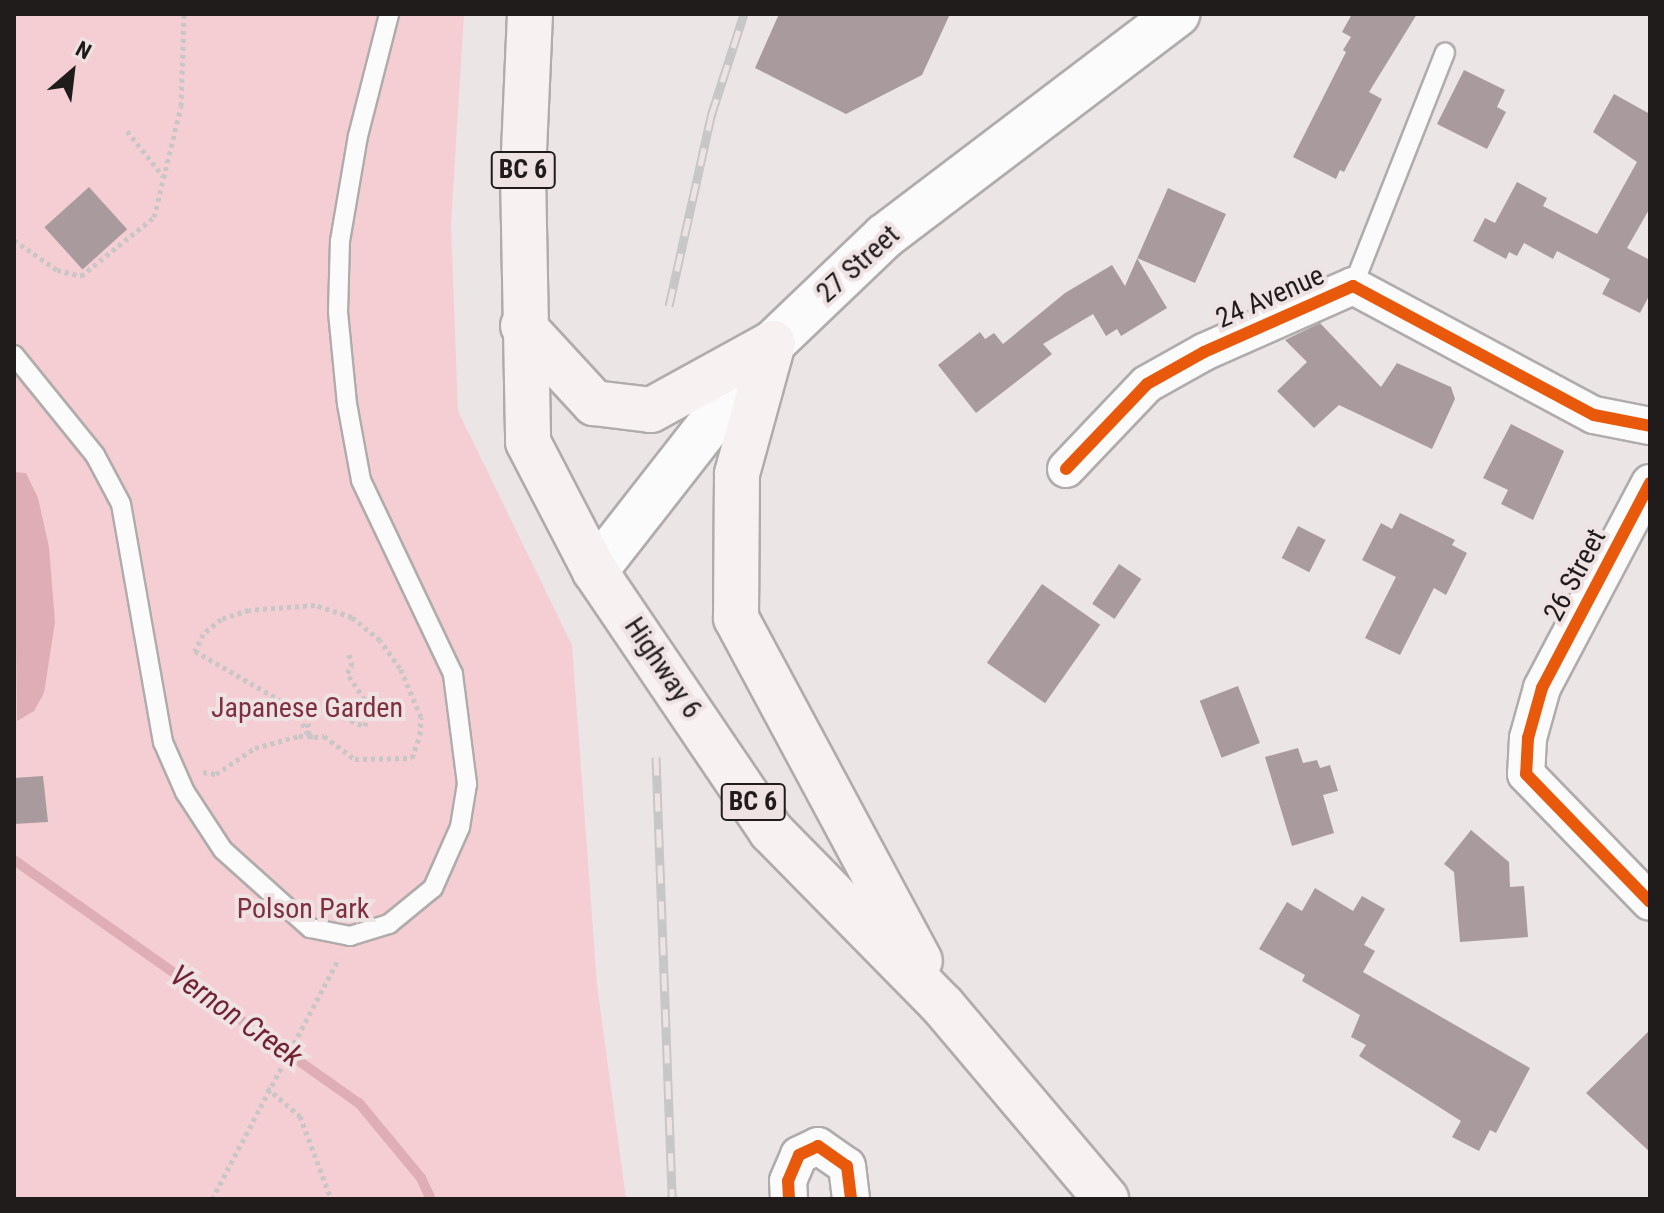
<!DOCTYPE html>
<html>
<head>
<meta charset="utf-8">
<style>
  body { margin:0 }
  #map { position:relative; width:1664px; height:1213px; overflow:hidden; background:#ece5e6; font-family:"Roboto Condensed",sans-serif }
  div>[style] { position:absolute }
  .green>* { inset:0; background:#f5ced3 }
  .water>* { inset:0; background:#deaeb4 }
  .stream>* { height:10px; margin:-5px; padding:0 5px; transform-origin:5px; border-radius:5px; background:#deaeb4 }
  .building>* { inset:0; background:#a99b9d; transform-origin:0 0 }
  .path>* { height:5px; margin-top:-2.5px; transform-origin:0; background:repeating-linear-gradient(90deg,#c9c6c7 0 4px,transparent 0 8px) }
  .roads { filter:drop-shadow(2px 0 #b1acac) drop-shadow(-2px 0 #b1acac) drop-shadow(0 2px #b1acac) drop-shadow(0 -2px #b1acac) }
  .service>* { height:18px; margin:-9px; padding:0 9px; transform-origin:9px; border-radius:9px; background:#fcfbfb }
  .minor>* { height:36px; margin:-18px; padding:0 18px; transform-origin:18px; border-radius:18px; background:#fcfbfb }
  .secondary>* { height:44px; margin:-22px; padding:0 22px; transform-origin:22px; border-radius:22px; background:#fcfbfb }
  .primary>* { height:44px; margin:-22px; padding:0 22px; transform-origin:22px; border-radius:22px; background:#f7f1f2 }
  .rail>* { height:9px; margin-top:-4.5px; transform-origin:0; background:repeating-linear-gradient(90deg,#efe2e3 0 18px,#c8c7c7 0 36px); box-sizing:border-box; border-block:2px solid #c8c7c7 }
  .cycleway>* { height:12px; margin:-6px; padding:0 6px; transform-origin:6px; border-radius:6px; background:#e8590c }
  span { translate:-50% -50%; white-space:nowrap; text-align:center; line-height:1.15; -webkit-text-stroke:8px #efe2e3; paint-order:stroke }
  .shield-label span { padding:2px 6px; background:#efe2e3; border:2px solid; border-radius:6px; -webkit-text-stroke-width:0 }
  .shield-label { font-size:26px; color:#201c1c; font-weight:700 }
  .street-label { font-size:28px; color:#201c1c }
  .park-label { font-size:28px; color:#7e2f40 }
  .water-label { font-size:30px; color:#712335; font-style:italic }
  .frame { position:absolute; inset:0; border:16px solid #201c1c; pointer-events:none }
  .north { position:absolute; left:32px; top:32px; width:80px; height:80px; -webkit-text-stroke:6px #efe2e3; paint-order:stroke; rotate:28deg; font-size:22px; font-weight:700; line-height:32px; text-align:center; color:#201c1c }
  .north::after { content:''; display:block; margin:auto; width:28px; height:36px; background:#201c1c; clip-path:polygon(50% 0,100% 100%,50% 72%,0 100%) }
</style>
</head>
<body>
<div id="map">
  <div class="green">
    <i style="clip-path:polygon(14px 14px,464px 14px,451px 225px,458px 411px,572px 645px,597px 984px,626px 1199px,14px 1199px)"></i>
  </div>
  <div class="water">
    <i style="clip-path:polygon(14px 472px,26px 473px,38px 498px,49px 547px,55px 622px,44px 693px,34px 711px,17px 721px)"></i>
  </div>
  <div class="stream">
    <i style="left:14px;top:860px;width:422px;rotate:35.2deg"></i>
    <i style="left:359px;top:1103px;width:97px;rotate:50.4deg"></i>
    <i style="left:421px;top:1178px;width:23px;rotate:65deg"></i>
  </div>
  <div class="building">
    <i style="clip-path:polygon(779px 14px,950px 14px,922px 75px,846px 114px,755px 68px)"></i>
    <i style="clip-path:polygon(1352px 14px,1417px 14px,1369px 92px,1382px 99px,1344px 172px,1340px 170px,1336px 179px,1293px 157px,1346px 52px,1343px 50px,1351px 37px,1342px 32px)"></i>
    <i style="clip-path:polygon(1464px 70px,1505px 90px,1497px 107px,1506px 112px,1487px 149px,1437px 124px)"></i>
    <i style="clip-path:polygon(1614px 94px,1650px 114px,1650px 208px,1627px 248px,1650px 260px,1650px 294px,1640px 313px,1602px 294px,1610px 279px,1557px 251px,1553px 259px,1524px 243px,1517px 256px,1509px 252px,1506px 259px,1473px 241px,1485px 218px,1495px 223px,1517px 182px,1547px 198px,1543px 206px,1597px 234px,1637px 162px,1593px 132px)"></i>
    <i style="left:89px;top:187px;width:57px;height:60px;rotate:48deg"></i>
    <i style="clip-path:polygon(1168px 188px,1226px 214px,1195px 283px,1137px 258px,1167px 308px,1121px 336px,1117px 329px,1106px 336px,1093px 314px,1043px 344px,1052px 354px,976px 413px,938px 365px,980px 332px,985px 339px,994px 333px,1003px 344px,1065px 293px,1112px 265px,1125px 286px)"></i>
    <i style="clip-path:polygon(1320px 323px,1381px 387px,1397px 363px,1451px 387px,1455px 399px,1432px 449px,1339px 405px,1314px 428px,1277px 391px,1307px 362px,1285px 340px)"></i>
    <i style="clip-path:polygon(1511px 424px,1564px 451px,1533px 520px,1501px 504px,1508px 490px,1483px 478px)"></i>
    <i style="clip-path:polygon(1400px 513px,1455px 540px,1452px 545px,1467px 553px,1446px 595px,1434px 588px,1400px 655px,1365px 638px,1396px 577px,1362px 560px,1381px 523px,1392px 529px)"></i>
    <i style="left:1298px;top:526px;width:31px;height:36px;rotate:27deg"></i>
    <i style="left:1119px;top:564px;width:27px;height:48px;rotate:34deg"></i>
    <i style="left:1042px;top:584px;width:71px;height:96px;rotate:35deg"></i>
    <i style="left:1238px;top:686px;width:61px;height:41px;rotate:69deg"></i>
    <i style="clip-path:polygon(1298px 748px,1303px 763px,1317px 760px,1320px 768px,1330px 765px,1338px 791px,1323px 795px,1334px 833px,1292px 846px,1265px 757px)"></i>
    <i style="clip-path:polygon(43px 776px,48px 822px,14px 824px,14px 778px)"></i>
    <i style="clip-path:polygon(1471px 830px,1509px 862px,1510px 887px,1524px 886px,1528px 937px,1460px 942px,1454px 872px,1444px 864px)"></i>
    <i style="clip-path:polygon(1315px 888px,1353px 911px,1362px 896px,1385px 909px,1364px 945px,1375px 951px,1363px 972px,1530px 1068px,1496px 1133px,1490px 1130px,1479px 1151px,1452px 1137px,1461px 1121px,1359px 1056px,1366px 1045px,1351px 1037px,1360px 1015px,1302px 981px,1305px 975px,1259px 949px,1287px 902px,1302px 911px)"></i>
    <i style="clip-path:polygon(1650px 1030px,1650px 1152px,1586px 1093px)"></i>
  </div>
  <div class="path">
    <i style="left:127px;top:131px;width:58px;rotate:51.3deg"></i>
    <i style="left:14px;top:240px;width:52px;rotate:34.9deg"></i>
    <i style="left:57px;top:270px;width:25px;rotate:14deg"></i>
    <i style="left:81px;top:276px;width:94px;rotate:-38.9deg"></i>
    <i style="left:154px;top:217px;width:114px;rotate:-76.3deg"></i>
    <i style="left:181px;top:106px;width:92px;rotate:-88.1deg"></i>
    <i style="left:309px;top:735px;width:18px;rotate:-93deg"></i>
    <i style="left:308px;top:717px;width:21px;rotate:-14deg"></i>
    <i style="left:328px;top:712px;width:40px;rotate:21deg"></i>
    <i style="left:365px;top:726px;width:20px;rotate:-79deg"></i>
    <i style="left:369px;top:706px;width:40px;rotate:-124deg"></i>
    <i style="left:347px;top:673px;width:9px;rotate:-54deg"></i>
    <i style="left:352px;top:666px;width:12px;rotate:-104deg"></i>
    <i style="left:203px;top:772px;width:13px;rotate:9deg"></i>
    <i style="left:216px;top:774px;width:47px;rotate:-33.7deg"></i>
    <i style="left:255px;top:748px;width:46px;rotate:-15.3deg"></i>
    <i style="left:299px;top:736px;width:10px"></i>
    <i style="left:309px;top:736px;width:5px;rotate:11deg"></i>
    <i style="left:314px;top:737px;width:10px;rotate:-6deg"></i>
    <i style="left:324px;top:736px;width:39px;rotate:37deg"></i>
    <i style="left:355px;top:759px;width:57px;rotate:-1deg"></i>
    <i style="left:412px;top:758px;width:24px;rotate:-71deg"></i>
    <i style="left:420px;top:735px;width:18px;rotate:-87deg"></i>
    <i style="left:421px;top:717px;width:53px;rotate:-113.2deg"></i>
    <i style="left:400px;top:668px;width:34px;rotate:-126deg"></i>
    <i style="left:380px;top:640px;width:36px;rotate:-141deg"></i>
    <i style="left:352px;top:617px;width:39px;rotate:-162deg"></i>
    <i style="left:315px;top:605px;width:66px;rotate:175.7deg"></i>
    <i style="left:249px;top:610px;width:29px;rotate:162deg"></i>
    <i style="left:221px;top:619px;width:23px;rotate:140deg"></i>
    <i style="left:203px;top:634px;width:19px;rotate:115deg"></i>
    <i style="left:195px;top:651px;width:116px;rotate:30.1deg"></i>
    <i style="left:295px;top:709px;width:30px;rotate:63deg"></i>
    <i style="left:267px;top:1088px;width:43px;rotate:40.3deg"></i>
    <i style="left:300px;top:1116px;width:89px;rotate:69.5deg"></i>
    <i style="left:212px;top:1199px;width:272px;rotate:-62.2deg"></i>
  </div>
  <div class="roads">
    <div class="service">
      <i style="left:1353px;top:286px;width:251px;rotate:-68.5deg"></i>
      <i style="left:14px;top:355px;width:129px;rotate:51deg"></i>
      <i style="left:95px;top:455px;width:55px;rotate:62deg"></i>
      <i style="left:121px;top:504px;width:242px;rotate:80deg"></i>
      <i style="left:163px;top:742px;width:55px;rotate:66.3deg"></i>
      <i style="left:185px;top:792px;width:69px;rotate:56.8deg"></i>
      <i style="left:223px;top:850px;width:117px;rotate:41.9deg"></i>
      <i style="left:310px;top:928px;width:41px;rotate:11.3deg"></i>
      <i style="left:350px;top:936px;width:41px;rotate:-17.1deg"></i>
      <i style="left:389px;top:924px;width:57px;rotate:-39.3deg"></i>
      <i style="left:433px;top:888px;width:67px;rotate:-66.1deg"></i>
      <i style="left:460px;top:827px;width:44px;rotate:-80.8deg"></i>
      <i style="left:467px;top:784px;width:111px;rotate:-97.3deg"></i>
      <i style="left:453px;top:674px;width:215px;rotate:-115.4deg"></i>
      <i style="left:361px;top:480px;width:77px;rotate:-100.4deg"></i>
      <i style="left:347px;top:404px;width:92px;rotate:-95.6deg"></i>
      <i style="left:338px;top:312px;width:71px;rotate:-88.4deg"></i>
      <i style="left:340px;top:241px;width:107px;rotate:-80.3deg"></i>
      <i style="left:358px;top:136px;width:126px;rotate:-75.7deg"></i>
    </div>
    <div class="minor">
      <i style="left:1066px;top:469px;width:117px;rotate:-46.4deg"></i>
      <i style="left:1147px;top:384px;width:65px;rotate:-29.3deg"></i>
      <i style="left:1204px;top:352px;width:163px;rotate:-23.9deg"></i>
      <i style="left:1353px;top:286px;width:273px;rotate:28.2deg"></i>
      <i style="left:1594px;top:415px;width:57px;rotate:11.1deg"></i>
      <i style="left:1650px;top:483px;width:232px;rotate:117.8deg"></i>
      <i style="left:1542px;top:688px;width:52px;rotate:105.6deg"></i>
      <i style="left:1528px;top:738px;width:36px;rotate:93deg"></i>
      <i style="left:1526px;top:774px;width:178px;rotate:45.9deg"></i>
      <i style="left:789px;top:1199px;width:18px;rotate:-93deg"></i>
      <i style="left:788px;top:1181px;width:28px;rotate:-67deg"></i>
      <i style="left:799px;top:1155px;width:21px;rotate:-25deg"></i>
      <i style="left:818px;top:1146px;width:35px;rotate:35deg"></i>
      <i style="left:847px;top:1166px;width:33px;rotate:83deg"></i>
    </div>
    <div class="secondary">
      <i style="left:595px;top:571px;width:289px;rotate:-52deg"></i>
      <i style="left:773px;top:343px;width:155px;rotate:-43.7deg"></i>
      <i style="left:885px;top:236px;width:367px;rotate:-37.2deg"></i>
    </div>
    <div class="primary">
      <i style="left:530px;top:14px;width:160px;rotate:92.5deg"></i>
      <i style="left:523px;top:174px;width:268px;rotate:88.9deg"></i>
      <i style="left:528px;top:442px;width:145px;rotate:62.6deg"></i>
      <i style="left:595px;top:571px;width:314px;rotate:55.9deg"></i>
      <i style="left:771px;top:831px;width:245px;rotate:45.5deg"></i>
      <i style="left:943px;top:1006px;width:253px;rotate:49.8deg"></i>
      <i style="left:523px;top:326px;width:105px;rotate:47.3deg"></i>
      <i style="left:594px;top:403px;width:57px;rotate:7deg"></i>
      <i style="left:651px;top:410px;width:139px;rotate:-28.8deg"></i>
      <i style="left:773px;top:343px;width:136px;rotate:105.4deg"></i>
      <i style="left:737px;top:474px;width:144px;rotate:90.4deg"></i>
      <i style="left:736px;top:618px;width:389px;rotate:61.8deg"></i>
    </div>
  </div>
  <div class="rail">
    <i style="left:669px;top:306px;width:195px;rotate:-77.5deg"></i>
    <i style="left:711px;top:116px;width:107px;rotate:-72.1deg"></i>
    <i style="left:656px;top:757px;width:442px;rotate:87.9deg"></i>
  </div>
  <div class="cycleway">
    <i style="left:1066px;top:469px;width:117px;rotate:-46.4deg"></i>
    <i style="left:1147px;top:384px;width:65px;rotate:-29.3deg"></i>
    <i style="left:1204px;top:352px;width:163px;rotate:-23.9deg"></i>
    <i style="left:1353px;top:286px;width:273px;rotate:28.2deg"></i>
    <i style="left:1594px;top:415px;width:57px;rotate:11.1deg"></i>
    <i style="left:1650px;top:483px;width:232px;rotate:117.8deg"></i>
    <i style="left:1542px;top:688px;width:52px;rotate:105.6deg"></i>
    <i style="left:1528px;top:738px;width:36px;rotate:93deg"></i>
    <i style="left:1526px;top:774px;width:178px;rotate:45.9deg"></i>
    <i style="left:789px;top:1199px;width:18px;rotate:-93deg"></i>
    <i style="left:788px;top:1181px;width:28px;rotate:-67deg"></i>
    <i style="left:799px;top:1155px;width:21px;rotate:-25deg"></i>
    <i style="left:818px;top:1146px;width:35px;rotate:35deg"></i>
    <i style="left:847px;top:1166px;width:33px;rotate:83deg"></i>
  </div>
  <div class="shield-label">
    <span style="left:523px;top:170px">BC 6</span>
    <span style="left:753px;top:802px">BC 6</span>
  </div>
  <div class="street-label">
    <span style="left:858px;top:264px;rotate:-42deg">27 Street</span>
    <span style="left:1270px;top:297px;rotate:-24deg">24 Avenue</span>
    <span style="left:1575px;top:575px;rotate:-62deg">26 Street</span>
    <span style="left:663px;top:668px;rotate:56deg">Highway 6</span>
  </div>
  <div class="park-label">
    <span style="left:307px;top:708px">Japanese Garden</span>
    <span style="left:303px;top:909px">Polson Park</span>
  </div>
  <div class="water-label">
    <span style="left:236px;top:1016px;rotate:35deg">Vernon Creek</span>
  </div>
  <div class="frame"></div>
  <div class="north">N</div>
</div>
</body>
</html>
